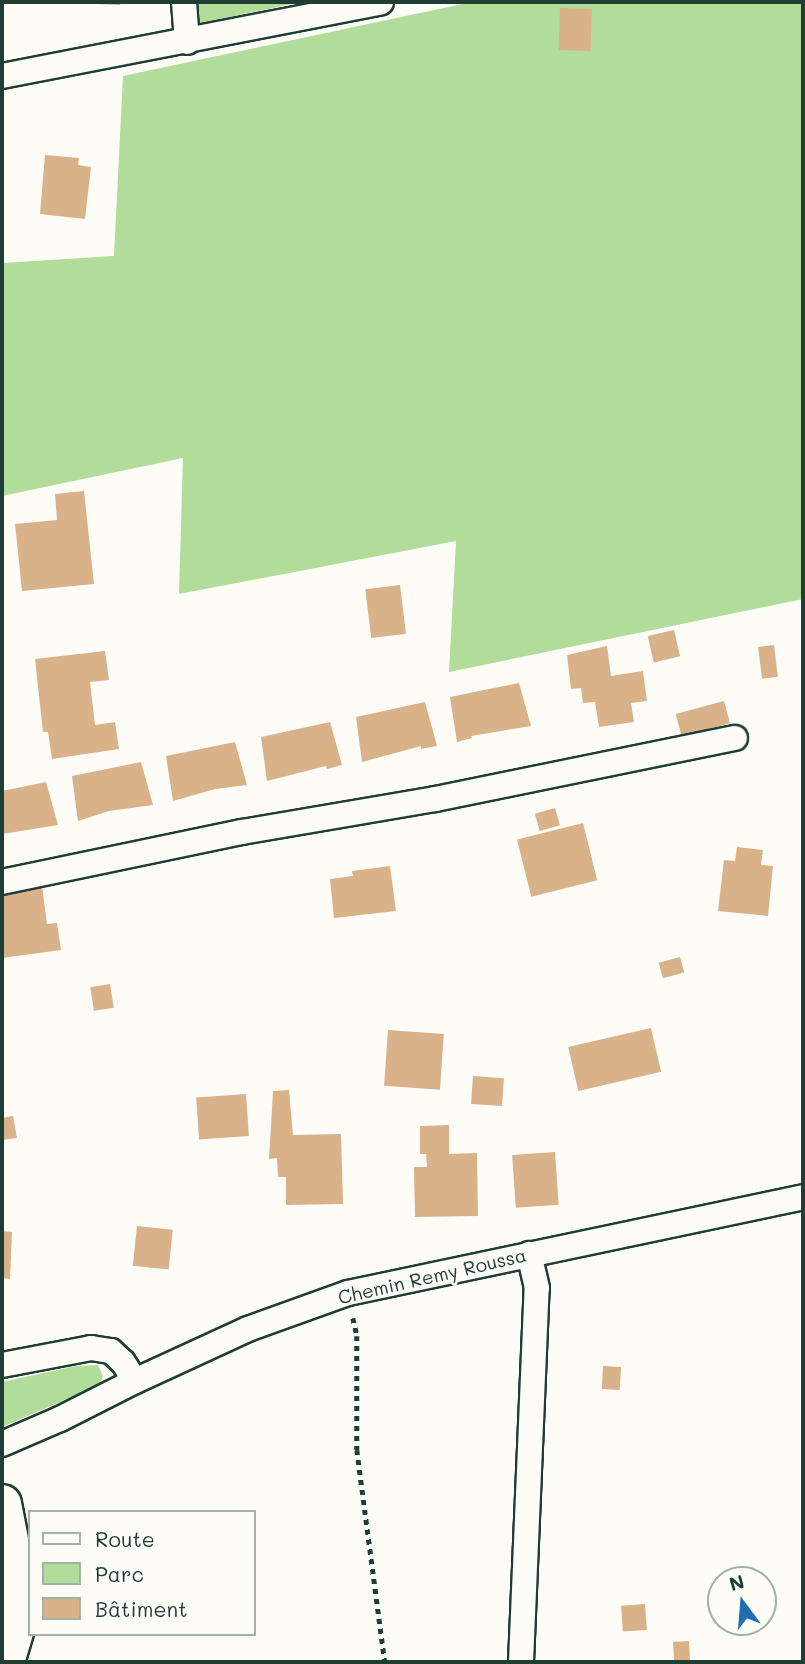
<!DOCTYPE html>
<html>
<head>
<meta charset="utf-8">
<style>
  body { margin:0 }
  #map { position:relative; width:805px; height:1664px; overflow:hidden; background:#fdfcf7; font-family:Mali,sans-serif }
  div>[style] { position:absolute }
  .green>* { inset:0; background:#b2dc9a }
  .building>* { inset:0; background:#d9b28a; transform-origin:0 0 }
  .path>* { height:4.5px; margin-top:-2.25px; transform-origin:0; background:repeating-linear-gradient(90deg,#1f3d34 0 5px,transparent 0 10px) }
  .roads { filter:drop-shadow(2px 0 #1f3d34) drop-shadow(-2px 0 #1f3d34) drop-shadow(0 2px #1f3d34) drop-shadow(0 -2px #1f3d34) }
  .minor>* { height:24px; margin:-12px; padding:0 12px; transform-origin:12px; border-radius:12px; background:#fdfcf7 }
  .trunk>* { height:38px; margin:-19px; padding:0 19px; transform-origin:19px; border-radius:19px; background:#fdfcf7 }
  span { translate:-50% -50%; white-space:nowrap; text-align:center; line-height:1.15; -webkit-text-stroke:5px #fdfcf7; paint-order:stroke }
  .street-label { font-size:19px; color:#1f3d34 }
  .frame { position:absolute; inset:0; border:4px solid #1f3d34; pointer-events:none }
  .legend { position:absolute; left:28px; top:1510px; width:228px; height:126px; box-sizing:border-box; background:#fdfcf7; border:2px solid #a4b0a9; margin:0; padding:9px 12px; list-style:none; font-size:21px; color:#1f3d34 }
  .legend li { display:flex; align-items:center; gap:14px; height:35px }
  .legend b { width:35px; border:2px solid #a4b0a9 }
  .north { position:absolute; left:707px; top:1566px; width:70px; height:70px; box-sizing:border-box; background:#fdfcf7; border:2px solid #a4b0a9; border-radius:50%; rotate:344deg; font-size:19px; font-weight:700; line-height:28px; text-align:center; color:#1f3d34 }
  .north::after { content:''; display:block; margin:auto; width:24px; height:32px; background:#1f6fb2; clip-path:polygon(50% 0,100% 100%,50% 72%,0 100%) }
</style>
</head>
<body>
<div id="map">
  <div class="green">
    <i style="clip-path:polygon(197px 2px,302px 2px,200px 23px)"></i>
    <i style="clip-path:polygon(472px 2px,803px 2px,803px 599px,449px 672px,456px 541px,179px 594px,183px 458px,2px 496px,2px 263px,114px 256px,123px 76px)"></i>
    <i style="clip-path:polygon(98px 1365px,103px 1376px,99px 1385px,2px 1427px,2px 1382px,76px 1366px)"></i>
  </div>
  <div class="building">
    <i style="clip-path:polygon(99px 2px,121px 2px,120px 5px,99px 4px)"></i>
    <i style="left:560px;top:8px;width:32px;height:42px;rotate:2deg"></i>
    <i style="clip-path:polygon(45px 155px,79px 158px,78px 165px,91px 167px,85px 219px,40px 214px)"></i>
    <i style="clip-path:polygon(84px 491px,94px 584px,22px 591px,15px 524px,57px 520px,55px 494px)"></i>
    <i style="left:400px;top:585px;width:49px;height:35px;rotate:83deg"></i>
    <i style="left:674px;top:630px;width:27px;height:27px;rotate:77deg"></i>
    <i style="left:774px;top:645px;width:32px;height:16px;rotate:83deg"></i>
    <i style="clip-path:polygon(607px 646px,611px 676px,643px 671px,647px 701px,631px 703px,634px 722px,599px 727px,595px 702px,583px 703px,581px 688px,571px 689px,567px 655px)"></i>
    <i style="clip-path:polygon(105px 651px,109px 680px,90px 682px,95px 725px,115px 722px,119px 749px,52px 759px,48px 732px,43px 732px,35px 659px)"></i>
    <i style="clip-path:polygon(519px 683px,531px 726px,471px 736px,472px 738px,457px 742px,450px 697px)"></i>
    <i style="left:724px;top:701px;width:23px;height:50px;rotate:75deg"></i>
    <i style="clip-path:polygon(425px 702px,437px 746px,421px 749px,421px 746px,362px 762px,356px 717px)"></i>
    <i style="clip-path:polygon(330px 722px,342px 765px,327px 769px,326px 766px,267px 781px,261px 737px)"></i>
    <i style="clip-path:polygon(235px 742px,247px 785px,215px 789px,173px 801px,166px 756px)"></i>
    <i style="clip-path:polygon(141px 762px,153px 805px,109px 811px,78px 821px,72px 776px)"></i>
    <i style="clip-path:polygon(46px 782px,58px 825px,2px 834px,2px 791px)"></i>
    <i style="left:555px;top:808px;width:18px;height:21px;rotate:74deg"></i>
    <i style="left:583px;top:823px;width:59px;height:68px;rotate:76deg"></i>
    <i style="clip-path:polygon(737px 847px,763px 850px,761px 865px,773px 866px,768px 916px,718px 911px,724px 860px,735px 861px)"></i>
    <i style="clip-path:polygon(390px 866px,396px 911px,334px 918px,330px 879px,353px 876px,352px 871px)"></i>
    <i style="clip-path:polygon(42px 886px,47px 924px,57px 923px,61px 950px,2px 958px,2px 892px)"></i>
    <i style="left:680px;top:957px;width:16px;height:22px;rotate:75deg"></i>
    <i style="left:110px;top:984px;width:24px;height:20px;rotate:81deg"></i>
    <i style="left:651px;top:1028px;width:45px;height:85px;rotate:77deg"></i>
    <i style="left:388px;top:1030px;width:56px;height:56px;rotate:4deg"></i>
    <i style="left:473px;top:1076px;width:31px;height:28px;rotate:4deg"></i>
    <i style="clip-path:polygon(289px 1090px,293px 1135px,341px 1134px,343px 1204px,286px 1205px,286px 1177px,278px 1177px,277px 1158px,269px 1159px,273px 1091px)"></i>
    <i style="left:246px;top:1094px;width:42px;height:50px;rotate:86deg"></i>
    <i style="clip-path:polygon(13px 1116px,17px 1138px,2px 1140px,2px 1118px)"></i>
    <i style="clip-path:polygon(449px 1125px,449px 1154px,477px 1153px,478px 1216px,415px 1217px,414px 1167px,427px 1167px,426px 1154px,420px 1154px,420px 1126px)"></i>
    <i style="left:555px;top:1152px;width:53px;height:43px;rotate:86deg"></i>
    <i style="left:137px;top:1226px;width:36px;height:40px;rotate:6deg"></i>
    <i style="clip-path:polygon(2px 1231px,12px 1232px,10px 1279px,2px 1278px)"></i>
    <i style="left:603px;top:1366px;width:18px;height:23px;rotate:3deg"></i>
    <i style="left:645px;top:1604px;width:26px;height:24px;rotate:86deg"></i>
    <i style="left:689px;top:1641px;width:21px;height:16px;rotate:87deg"></i>
  </div>
  <div class="path">
    <i style="left:353px;top:1318px;width:18px;rotate:77deg"></i>
    <i style="left:357px;top:1336px;width:114px;rotate:90deg"></i>
    <i style="left:357px;top:1450px;width:214px;rotate:82.5deg"></i>
  </div>
  <div class="roads">
    <div class="minor">
      <i style="left:184px;top:2px;width:40px;rotate:85.7deg"></i>
      <i style="left:2px;top:76px;width:386px;rotate:-11deg"></i>
      <i style="left:2px;top:882px;width:245px;rotate:-11.8deg"></i>
      <i style="left:242px;top:832px;width:196px;rotate:-9.7deg"></i>
      <i style="left:435px;top:799px;width:306px;rotate:-11.5deg"></i>
      <i style="left:2px;top:1365px;width:91px;rotate:-10.8deg"></i>
      <i style="left:91px;top:1348px;width:20px;rotate:9deg"></i>
      <i style="left:111px;top:1351px;width:16px;rotate:43deg"></i>
      <i style="left:123px;top:1362px;width:22px;rotate:58deg"></i>
      <i style="left:2px;top:1444px;width:63px;rotate:-23.3deg"></i>
      <i style="left:60px;top:1419px;width:84px;rotate:-26.9deg"></i>
      <i style="left:135px;top:1381px;width:124px;rotate:-24.7deg"></i>
      <i style="left:248px;top:1329px;width:106px;rotate:-19.8deg"></i>
      <i style="left:348px;top:1293px;width:465px;rotate:-11.9deg"></i>
      <i style="left:521px;top:1662px;width:374px;rotate:-87.6deg"></i>
      <i style="left:537px;top:1288px;width:35px;rotate:-103deg"></i>
    </div>
    <div class="trunk">
      <i style="left:2px;top:1504px;width:84px;rotate:79deg"></i>
      <i style="left:18px;top:1586px;width:36px;rotate:92deg"></i>
      <i style="left:17px;top:1622px;width:42px;rotate:106.7deg"></i>
    </div>
  </div>
  <div class="street-label">
    <span style="left:432px;top:1276px;rotate:-13deg">Chemin Remy Roussa</span>
  </div>
  <div class="frame"></div>
  <ul class="legend">
  <li><b style="height:9px;background:#fdfcf7"></b>Route</li>
  <li><b style="height:19px;background:#b2dc9a"></b>Parc</li>
  <li><b style="height:19px;background:#d9b28a"></b>Bâtiment</li>
  </ul>
  <div class="north">N</div>
</div>
</body>
</html>
